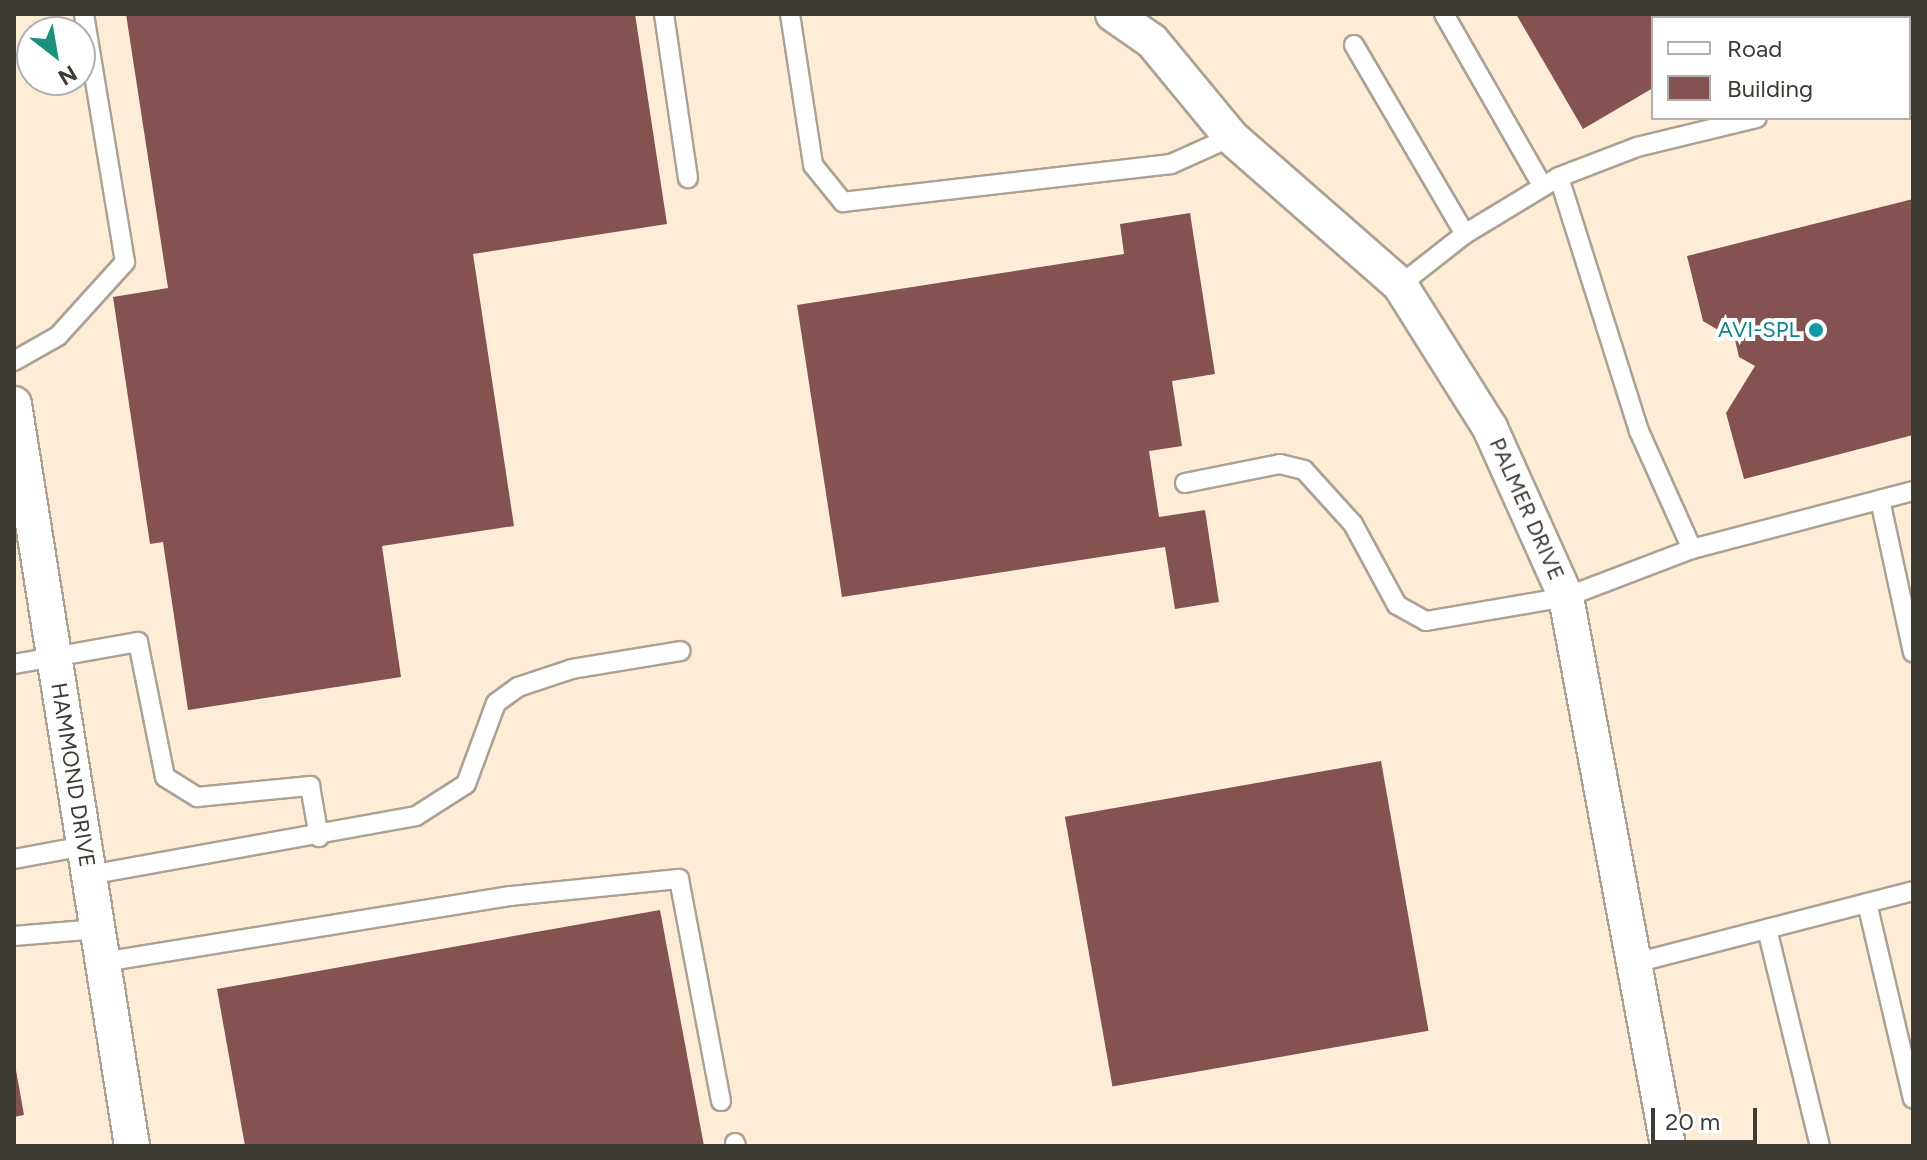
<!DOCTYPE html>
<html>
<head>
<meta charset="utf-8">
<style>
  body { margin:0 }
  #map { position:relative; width:1927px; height:1160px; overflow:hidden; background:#fff6e9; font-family:Figtree,sans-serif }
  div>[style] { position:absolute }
  .built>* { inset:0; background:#fdedd6 }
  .building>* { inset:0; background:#845250; transform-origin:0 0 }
  .roads { filter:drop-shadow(2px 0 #aca192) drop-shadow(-2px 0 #aca192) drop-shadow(0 2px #aca192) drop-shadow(0 -2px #aca192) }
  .lane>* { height:18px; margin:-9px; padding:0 9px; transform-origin:9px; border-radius:9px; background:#fff }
  .street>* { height:34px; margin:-17px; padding:0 17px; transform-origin:17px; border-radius:17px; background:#fff }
  .dots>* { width:22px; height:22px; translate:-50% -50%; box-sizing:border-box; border:4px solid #fff; border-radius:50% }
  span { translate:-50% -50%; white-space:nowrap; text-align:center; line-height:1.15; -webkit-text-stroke:8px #fff; paint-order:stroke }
  .culture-label { font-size:22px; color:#0d838f }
  .right { translate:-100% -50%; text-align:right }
  .street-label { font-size:22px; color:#3e3a34 }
  .frame { position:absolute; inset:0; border:16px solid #3e3a34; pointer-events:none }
  .legend { position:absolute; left:1651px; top:16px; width:260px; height:104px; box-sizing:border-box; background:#fff; border:2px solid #b2b0ae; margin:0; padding:10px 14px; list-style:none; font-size:24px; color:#3e3a34 }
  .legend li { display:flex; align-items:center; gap:16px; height:40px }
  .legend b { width:40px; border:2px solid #b2b0ae }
  .north { position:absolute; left:16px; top:16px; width:80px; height:80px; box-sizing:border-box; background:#fff; border:2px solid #b2b0ae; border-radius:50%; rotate:149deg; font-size:22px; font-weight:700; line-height:32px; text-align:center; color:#3e3a34 }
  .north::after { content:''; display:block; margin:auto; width:28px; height:36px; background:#189278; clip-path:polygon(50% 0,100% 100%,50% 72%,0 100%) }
  .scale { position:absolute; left:1651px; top:1108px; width:106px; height:36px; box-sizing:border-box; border:4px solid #3e3a34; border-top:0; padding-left:10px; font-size:24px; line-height:28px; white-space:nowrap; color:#3e3a34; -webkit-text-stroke:6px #fff; paint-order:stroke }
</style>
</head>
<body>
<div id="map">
  <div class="built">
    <i style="clip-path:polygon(evenodd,14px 14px,1913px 14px,1913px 1146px,14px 1146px,14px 14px,1653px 18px,1909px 18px,1909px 118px,1653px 118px,1653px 18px,14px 14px,32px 32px,80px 32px,80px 80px,32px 80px,32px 32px)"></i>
  </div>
  <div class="building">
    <i style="clip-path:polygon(126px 14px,635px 14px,667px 224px,473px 254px,514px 526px,382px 546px,401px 677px,188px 710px,163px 542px,150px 544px,113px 297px,168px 288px)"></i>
    <i style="clip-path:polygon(1516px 14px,1776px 14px,1653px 18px,1653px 88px,1583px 129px)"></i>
    <i style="clip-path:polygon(1852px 14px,1902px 14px,1895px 18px)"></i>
    <i style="clip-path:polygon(1913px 199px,1913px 435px,1744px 479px,1726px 413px,1755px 366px,1739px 357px,1735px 340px,1703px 321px,1687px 256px)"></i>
    <i style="clip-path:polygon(1190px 213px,1215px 374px,1172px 381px,1182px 446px,1149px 451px,1159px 517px,1205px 510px,1219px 602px,1175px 609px,1165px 547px,842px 597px,797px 305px,1124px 254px,1120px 224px)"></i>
    <i style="left:1381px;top:761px;width:274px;height:321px;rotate:80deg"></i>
    <i style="clip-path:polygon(660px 910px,704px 1146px,245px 1146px,217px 989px)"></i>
    <i style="clip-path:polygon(14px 1059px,24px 1115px,14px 1117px)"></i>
  </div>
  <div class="roads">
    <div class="lane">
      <i style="left:664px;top:14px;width:166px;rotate:81.7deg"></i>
      <i style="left:790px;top:14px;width:153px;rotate:81.3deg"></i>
      <i style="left:813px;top:165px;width:48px;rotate:51deg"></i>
      <i style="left:843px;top:202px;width:330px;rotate:-6.6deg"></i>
      <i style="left:1171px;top:164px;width:66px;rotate:-24.2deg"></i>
      <i style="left:1444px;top:14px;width:199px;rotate:60.2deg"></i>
      <i style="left:1354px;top:45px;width:219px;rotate:59.6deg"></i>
      <i style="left:1909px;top:82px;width:4px;rotate:-14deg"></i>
      <i style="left:1559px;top:177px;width:84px;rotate:-21deg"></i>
      <i style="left:1637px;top:147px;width:123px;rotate:-13.6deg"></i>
      <i style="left:14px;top:361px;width:51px;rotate:-29.6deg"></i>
      <i style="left:58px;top:336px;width:100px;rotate:-47.8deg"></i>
      <i style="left:125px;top:262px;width:251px;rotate:-99.4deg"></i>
      <i style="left:1185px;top:483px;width:97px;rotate:-11.3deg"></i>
      <i style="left:1280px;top:464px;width:25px;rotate:14deg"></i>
      <i style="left:1304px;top:470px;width:73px;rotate:47.8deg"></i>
      <i style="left:1353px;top:524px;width:92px;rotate:61.5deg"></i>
      <i style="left:1397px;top:605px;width:33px;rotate:29deg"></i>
      <i style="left:1426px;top:621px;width:142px;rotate:-9.7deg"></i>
      <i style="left:1566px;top:597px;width:135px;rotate:-20.9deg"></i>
      <i style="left:1692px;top:549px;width:129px;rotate:-114.2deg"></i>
      <i style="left:1639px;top:431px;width:266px;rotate:-107.5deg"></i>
      <i style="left:1559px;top:177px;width:110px;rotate:148.8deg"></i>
      <i style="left:1465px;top:234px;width:83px;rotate:141.9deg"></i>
      <i style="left:1880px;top:500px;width:156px;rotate:77.8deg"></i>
      <i style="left:1692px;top:549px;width:228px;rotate:-14.7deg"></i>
      <i style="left:14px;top:664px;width:126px;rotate:-10.1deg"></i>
      <i style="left:138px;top:642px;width:138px;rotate:78.7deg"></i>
      <i style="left:165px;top:777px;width:38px;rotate:32deg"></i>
      <i style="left:197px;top:797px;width:114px;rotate:-5.6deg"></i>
      <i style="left:310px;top:786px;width:52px;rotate:80deg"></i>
      <i style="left:14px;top:859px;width:71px;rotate:-10.5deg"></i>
      <i style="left:89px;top:875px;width:332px;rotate:-10.2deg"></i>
      <i style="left:416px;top:816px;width:59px;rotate:-32.6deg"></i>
      <i style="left:466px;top:784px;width:86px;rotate:-69.7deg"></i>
      <i style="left:496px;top:703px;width:27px;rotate:-36deg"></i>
      <i style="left:518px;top:687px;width:57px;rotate:-18.4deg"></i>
      <i style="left:572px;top:669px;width:110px;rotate:-9.4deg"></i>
      <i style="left:1867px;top:903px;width:201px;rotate:76.8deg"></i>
      <i style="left:1767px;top:929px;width:223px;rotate:76.3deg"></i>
      <i style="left:14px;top:936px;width:84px;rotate:-4.8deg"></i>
      <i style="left:103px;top:962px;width:413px;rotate:-9.2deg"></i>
      <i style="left:511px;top:896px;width:169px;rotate:-5.8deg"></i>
      <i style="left:679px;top:879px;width:226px;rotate:79.3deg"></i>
      <i style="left:1635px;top:963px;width:287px;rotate:-14.5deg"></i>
      <i style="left:735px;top:1143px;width:3px;rotate:72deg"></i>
    </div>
    <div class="street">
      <i style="left:1113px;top:14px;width:47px;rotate:34.7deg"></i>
      <i style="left:1152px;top:41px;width:124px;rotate:50.5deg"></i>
      <i style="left:1231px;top:137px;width:225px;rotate:41.2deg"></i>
      <i style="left:1400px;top:285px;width:169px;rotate:57.8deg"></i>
      <i style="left:1490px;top:428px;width:185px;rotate:65.8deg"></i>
      <i style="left:1566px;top:597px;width:558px;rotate:79.47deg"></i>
      <i style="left:14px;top:404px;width:751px;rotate:80.96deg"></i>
    </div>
  </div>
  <div class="dots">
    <i style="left:1816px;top:330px;background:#0f9aa8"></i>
  </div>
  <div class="culture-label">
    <span class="right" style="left:1800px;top:330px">AVI-SPL</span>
  </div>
  <div class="street-label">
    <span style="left:1527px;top:509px;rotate:66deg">PALMER DRIVE</span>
    <span style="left:73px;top:775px;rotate:81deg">HAMMOND DRIVE</span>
  </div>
  <div class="frame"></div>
  <ul class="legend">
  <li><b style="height:10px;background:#fff"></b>Road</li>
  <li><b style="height:22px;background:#845250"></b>Building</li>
  </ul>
  <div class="north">N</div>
  <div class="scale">20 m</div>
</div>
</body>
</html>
